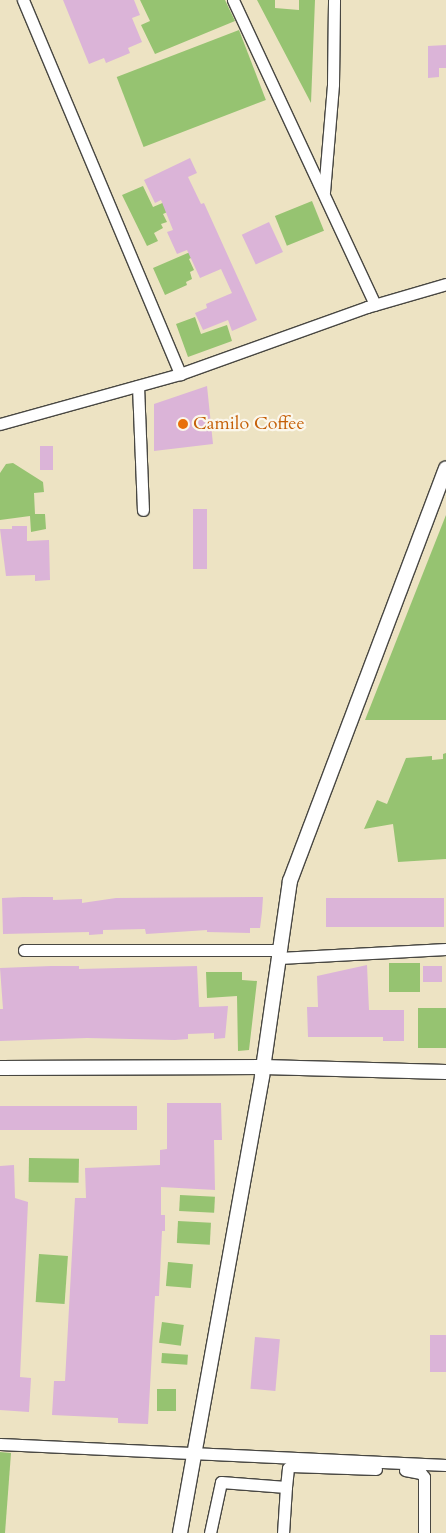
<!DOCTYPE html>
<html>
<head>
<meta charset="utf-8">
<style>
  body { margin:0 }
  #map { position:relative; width:446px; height:1533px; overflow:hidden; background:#ede3c3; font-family:Cardo,serif }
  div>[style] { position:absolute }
  .green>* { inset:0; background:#96c371; transform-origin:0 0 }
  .building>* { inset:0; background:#dbb4d8; transform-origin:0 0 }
  .roads { filter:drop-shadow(1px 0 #484742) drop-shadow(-1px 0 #484742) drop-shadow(0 1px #484742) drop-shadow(0 -1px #484742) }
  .minor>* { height:11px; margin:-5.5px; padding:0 5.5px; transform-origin:5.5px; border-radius:5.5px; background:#fff }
  .tertiary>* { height:14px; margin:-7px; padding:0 7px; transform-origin:7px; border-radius:7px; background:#fff }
  .dots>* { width:14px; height:14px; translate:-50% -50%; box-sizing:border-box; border:2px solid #fbf7ec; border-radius:50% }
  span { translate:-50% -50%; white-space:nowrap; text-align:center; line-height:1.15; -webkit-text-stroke:4.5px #fbf7ec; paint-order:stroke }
  .food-label { font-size:18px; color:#c56008 }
  .left { translate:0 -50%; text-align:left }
</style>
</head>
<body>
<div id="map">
  <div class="green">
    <i style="clip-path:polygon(140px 0,225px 0,235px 21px,155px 54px,141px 25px,150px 21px)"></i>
    <i style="clip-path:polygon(257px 0,275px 0,275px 8px,299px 10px,299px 0,315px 0,311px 103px)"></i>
    <i style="left:239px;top:30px;width:75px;height:131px;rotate:69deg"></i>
    <i style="clip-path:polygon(143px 186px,153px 207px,174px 198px,178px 207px,163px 214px,167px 222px,161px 224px,163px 228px,154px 233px,158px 241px,147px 246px,122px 195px)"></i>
    <i style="left:312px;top:201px;width:32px;height:40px;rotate:68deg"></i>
    <i style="clip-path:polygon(197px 249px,199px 254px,189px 259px,194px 270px,190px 272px,192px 279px,186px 282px,187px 285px,165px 295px,153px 268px)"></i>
    <i style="clip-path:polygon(195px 317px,201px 334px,227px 325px,232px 341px,188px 357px,176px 324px)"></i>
    <i style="clip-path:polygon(13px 463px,43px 482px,44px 492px,34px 493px,35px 514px,45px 514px,46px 529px,31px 532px,30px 516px,0 520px,0 473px,6px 464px)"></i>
    <i style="clip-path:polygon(446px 515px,446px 720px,365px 720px)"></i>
    <i style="clip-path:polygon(446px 753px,446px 859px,398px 862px,393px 824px,364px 829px,377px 800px,387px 804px,406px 758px,432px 756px,432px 760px,443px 759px,443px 754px)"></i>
    <i style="left:389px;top:963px;width:31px;height:29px"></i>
    <i style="clip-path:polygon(206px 972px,242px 972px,242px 980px,257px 981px,249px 1050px,238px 1051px,237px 996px,207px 998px)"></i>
    <i style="left:418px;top:1008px;width:28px;height:40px"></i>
    <i style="left:29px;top:1158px;width:50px;height:24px;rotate:1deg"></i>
    <i style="left:180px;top:1195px;width:35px;height:16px;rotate:3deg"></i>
    <i style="left:178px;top:1221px;width:33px;height:22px;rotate:3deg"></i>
    <i style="left:39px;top:1254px;width:29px;height:48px;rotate:4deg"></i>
    <i style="left:168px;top:1262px;width:25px;height:24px;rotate:5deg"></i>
    <i style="left:162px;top:1322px;width:22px;height:21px;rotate:8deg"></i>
    <i style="left:162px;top:1353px;width:26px;height:10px;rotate:4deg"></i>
    <i style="left:157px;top:1389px;width:19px;height:22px"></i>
    <i style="clip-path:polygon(0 1452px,11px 1453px,5px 1533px,0 1533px)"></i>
  </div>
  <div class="building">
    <i style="clip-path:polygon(63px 0,134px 0,140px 15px,132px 18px,142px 42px,128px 48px,130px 53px,106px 63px,104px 58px,89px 64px)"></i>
    <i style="clip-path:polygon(446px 45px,446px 68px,439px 68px,439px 77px,428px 78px,428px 46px)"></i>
    <i style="clip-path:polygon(190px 158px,197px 173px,188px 177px,201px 204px,204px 203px,257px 320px,232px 331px,228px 320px,203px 330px,195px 313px,207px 308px,206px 304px,232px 293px,221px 269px,200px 278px,187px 250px,177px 254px,167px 232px,173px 230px,161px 200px,155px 203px,144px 180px)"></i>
    <i style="left:269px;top:222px;width:33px;height:30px;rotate:65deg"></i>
    <i style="clip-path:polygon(207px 386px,213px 444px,154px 451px,154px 404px)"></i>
    <i style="left:40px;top:446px;width:13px;height:24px"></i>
    <i style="left:193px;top:509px;width:14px;height:60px"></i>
    <i style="clip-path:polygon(12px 526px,27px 526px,27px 541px,49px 540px,50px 580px,35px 581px,35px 575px,6px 576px,0 529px,12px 529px)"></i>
    <i style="clip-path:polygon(23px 897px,53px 897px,53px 900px,82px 899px,82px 903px,116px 898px,263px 897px,262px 912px,260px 928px,250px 928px,250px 933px,207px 932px,207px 930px,146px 934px,145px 929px,103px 930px,103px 934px,89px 935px,89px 932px,3px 934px,2px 898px)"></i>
    <i style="left:444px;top:898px;width:29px;height:118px;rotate:90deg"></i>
    <i style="clip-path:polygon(367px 965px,369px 1010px,404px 1010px,404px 1041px,383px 1041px,383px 1037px,308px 1037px,307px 1007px,318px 1007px,317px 976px)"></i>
    <i style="clip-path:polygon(51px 966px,79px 966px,79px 969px,197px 966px,199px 1007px,228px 1006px,225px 1038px,214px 1039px,214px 1033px,188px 1034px,188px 1039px,175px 1040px,87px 1038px,0 1041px,0 1009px,3px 1009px,0 968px)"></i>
    <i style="left:423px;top:966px;width:19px;height:16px"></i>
    <i style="clip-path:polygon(167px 1103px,221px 1103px,222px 1140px,214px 1140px,215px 1190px,161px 1187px,161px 1215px,165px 1215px,165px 1231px,162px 1231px,159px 1296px,155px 1296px,148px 1424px,118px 1423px,118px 1418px,52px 1415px,54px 1381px,65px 1381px,75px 1198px,86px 1198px,85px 1168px,160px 1165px,160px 1150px,167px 1149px)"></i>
    <i style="left:0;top:1106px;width:137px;height:24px"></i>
    <i style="clip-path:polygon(14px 1165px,15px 1198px,28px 1202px,20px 1377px,31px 1378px,29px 1412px,0 1410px,0 1166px)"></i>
    <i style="left:430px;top:1335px;width:16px;height:37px"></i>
    <i style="left:255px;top:1337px;width:25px;height:52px;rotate:5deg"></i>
  </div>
  <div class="roads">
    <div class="minor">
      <i style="left:23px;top:0;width:406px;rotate:67.2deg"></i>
      <i style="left:233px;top:0;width:336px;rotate:65deg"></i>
      <i style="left:324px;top:192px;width:108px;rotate:-85.2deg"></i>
      <i style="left:333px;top:84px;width:84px;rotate:-89.3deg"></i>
      <i style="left:138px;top:386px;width:124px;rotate:87.7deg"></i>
      <i style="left:0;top:424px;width:187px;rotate:-15.5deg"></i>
      <i style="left:180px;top:374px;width:199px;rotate:-19.7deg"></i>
      <i style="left:367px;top:307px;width:82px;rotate:-16.2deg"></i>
      <i style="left:24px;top:950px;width:256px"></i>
      <i style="left:279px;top:958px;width:167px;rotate:-3.1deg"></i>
      <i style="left:0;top:1444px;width:446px;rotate:2.7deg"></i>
      <i style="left:405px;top:1470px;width:16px;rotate:11deg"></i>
      <i style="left:421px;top:1473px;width:5px;rotate:53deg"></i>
      <i style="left:424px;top:1477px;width:56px;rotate:90deg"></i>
      <i style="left:286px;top:1487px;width:19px;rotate:-84deg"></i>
      <i style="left:288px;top:1468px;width:4px;rotate:-34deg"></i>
      <i style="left:291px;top:1466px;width:85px;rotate:2deg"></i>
      <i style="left:210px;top:1533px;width:52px;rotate:-77.8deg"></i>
      <i style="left:221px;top:1482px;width:65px;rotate:4.4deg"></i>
      <i style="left:286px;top:1487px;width:46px;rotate:93.7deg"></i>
    </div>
    <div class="tertiary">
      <i style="left:0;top:1068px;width:263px;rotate:-0.2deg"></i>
      <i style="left:263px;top:1067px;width:183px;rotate:1.6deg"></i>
      <i style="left:180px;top:1533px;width:465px;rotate:-79.8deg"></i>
      <i style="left:262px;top:1075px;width:196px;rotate:-81.8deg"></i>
      <i style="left:290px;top:881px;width:441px;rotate:-69.3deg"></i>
    </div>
  </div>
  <div class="dots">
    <i style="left:183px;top:424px;background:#e8710a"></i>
  </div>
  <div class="food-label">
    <span class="left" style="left:193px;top:424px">Camilo Coffee</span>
  </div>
</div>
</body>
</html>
